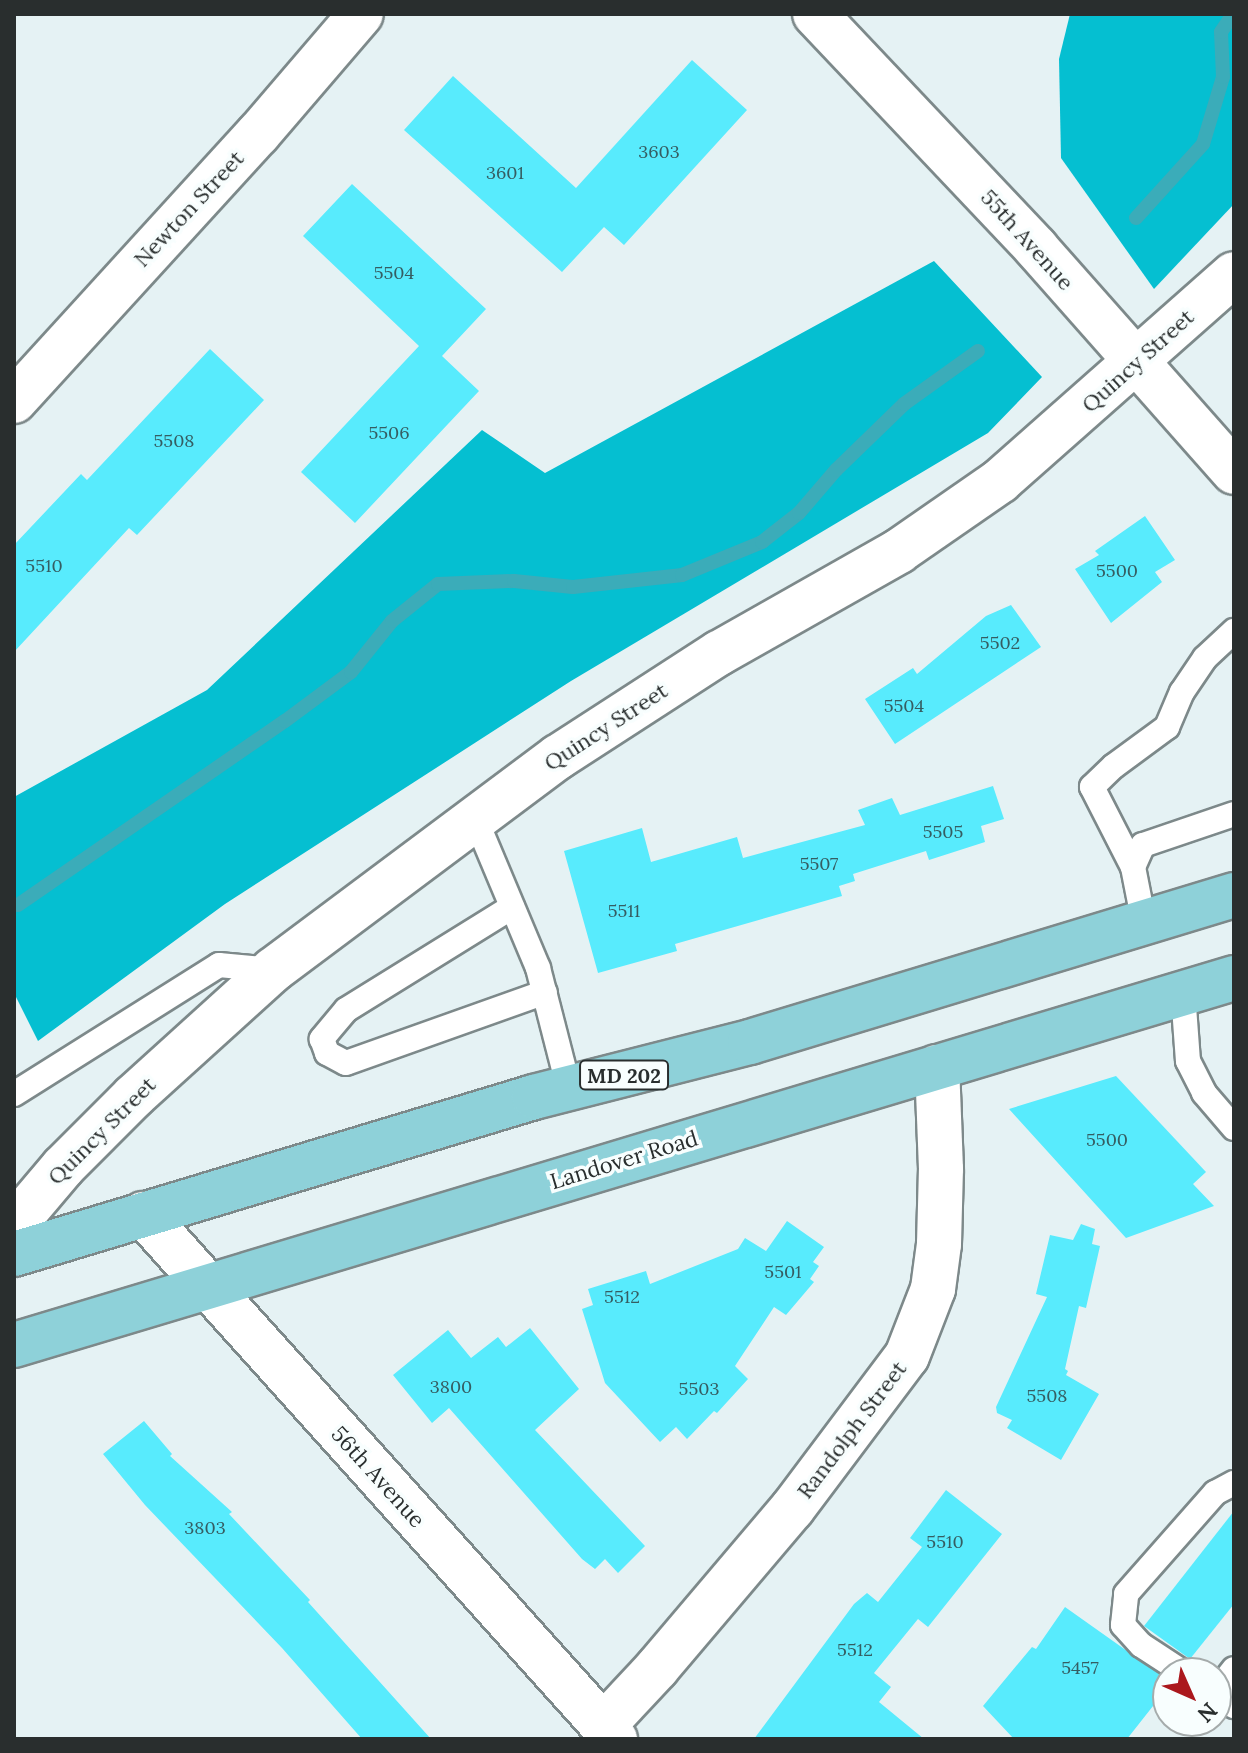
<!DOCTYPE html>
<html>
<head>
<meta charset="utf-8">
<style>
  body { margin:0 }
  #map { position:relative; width:1248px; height:1753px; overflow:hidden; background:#e5f2f4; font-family:Lora,serif }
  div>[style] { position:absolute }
  .forest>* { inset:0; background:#05bfd1 }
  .stream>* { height:14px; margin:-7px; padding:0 7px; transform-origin:7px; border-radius:7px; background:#3bacb9 }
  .building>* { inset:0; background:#58ebfd }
  .roads { filter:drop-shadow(2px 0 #7d898a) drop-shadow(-2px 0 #7d898a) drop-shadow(0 2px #7d898a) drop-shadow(0 -2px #7d898a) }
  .service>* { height:24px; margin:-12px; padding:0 12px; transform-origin:12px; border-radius:12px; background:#fff }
  .minor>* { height:44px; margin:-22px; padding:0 22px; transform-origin:22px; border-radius:22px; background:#fff }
  .primary>* { height:44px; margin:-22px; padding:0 22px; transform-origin:22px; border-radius:22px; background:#8ed1d9 }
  span { translate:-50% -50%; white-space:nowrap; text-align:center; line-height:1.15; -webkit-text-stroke:7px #f8fefe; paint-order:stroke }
  .number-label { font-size:18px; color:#355d62 }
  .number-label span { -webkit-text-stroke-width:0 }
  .shield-label span { padding:2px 6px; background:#f8fefe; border:2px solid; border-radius:6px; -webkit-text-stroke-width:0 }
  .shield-label { font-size:20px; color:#292e2e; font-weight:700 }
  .street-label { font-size:22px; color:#292e2e }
  .frame { position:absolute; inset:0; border:16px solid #292e2e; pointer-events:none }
  .north { position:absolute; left:1152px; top:1657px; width:80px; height:80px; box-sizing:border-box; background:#f8fefe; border:2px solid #a5abab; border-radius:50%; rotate:135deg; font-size:22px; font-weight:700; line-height:32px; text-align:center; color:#292e2e }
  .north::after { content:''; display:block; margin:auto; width:28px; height:36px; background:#ab181d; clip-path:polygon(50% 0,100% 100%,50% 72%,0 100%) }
</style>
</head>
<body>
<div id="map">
  <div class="forest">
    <i style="clip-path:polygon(1070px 14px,1234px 14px,1234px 204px,1154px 289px,1061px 158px,1059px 59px)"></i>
    <i style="clip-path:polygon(934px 261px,1042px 377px,988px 433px,571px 681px,225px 904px,38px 1041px,14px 993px,14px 797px,207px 690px,482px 430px,545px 473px)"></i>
  </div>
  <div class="stream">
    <i style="left:1136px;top:218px;width:100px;rotate:-47.8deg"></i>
    <i style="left:1203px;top:144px;width:70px;rotate:-73.4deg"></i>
    <i style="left:1223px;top:77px;width:45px;rotate:-92.5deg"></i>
    <i style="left:1221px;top:32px;width:22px;rotate:-56deg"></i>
    <i style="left:18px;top:905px;width:324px;rotate:-34.6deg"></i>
    <i style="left:285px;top:721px;width:82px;rotate:-36.6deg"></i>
    <i style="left:351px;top:672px;width:65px;rotate:-51.2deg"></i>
    <i style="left:392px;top:621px;width:59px;rotate:-38.8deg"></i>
    <i style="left:438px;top:584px;width:76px;rotate:-2.3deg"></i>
    <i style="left:514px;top:581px;width:59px;rotate:5.8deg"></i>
    <i style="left:573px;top:587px;width:110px;rotate:-6.3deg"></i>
    <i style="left:682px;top:575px;width:87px;rotate:-22.4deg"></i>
    <i style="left:762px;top:542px;width:47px;rotate:-38.1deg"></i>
    <i style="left:799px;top:513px;width:57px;rotate:-49.3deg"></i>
    <i style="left:836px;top:470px;width:95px;rotate:-44.1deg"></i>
    <i style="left:904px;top:404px;width:91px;rotate:-35.6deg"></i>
  </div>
  <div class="building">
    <i style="clip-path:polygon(692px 60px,747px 110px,624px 245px,604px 227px,562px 272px,404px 130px,453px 76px,576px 188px)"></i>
    <i style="clip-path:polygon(352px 184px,486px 309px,442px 356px,479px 391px,355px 523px,301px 472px,419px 346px,303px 236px)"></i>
    <i style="clip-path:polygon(210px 349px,264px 400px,137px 535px,129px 528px,14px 652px,14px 545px,81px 474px,87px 480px)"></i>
    <i style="clip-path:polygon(1145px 516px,1175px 560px,1155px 572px,1162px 582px,1111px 623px,1075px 569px,1099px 555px,1095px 551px)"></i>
    <i style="clip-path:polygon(1011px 605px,1041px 647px,895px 744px,865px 699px,913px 668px,917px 674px,986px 616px)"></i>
    <i style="clip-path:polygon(993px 786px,1004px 819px,981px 826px,985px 842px,929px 860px,926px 851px,853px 874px,855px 881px,839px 886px,842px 896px,675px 944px,677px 951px,598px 973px,564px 851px,642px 828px,651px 862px,737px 837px,743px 858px,865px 825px,858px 810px,892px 798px,900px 815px)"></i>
    <i style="clip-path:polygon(1116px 1076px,1206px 1172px,1193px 1184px,1214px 1206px,1126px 1238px,1009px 1109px)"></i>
    <i style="clip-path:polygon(787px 1221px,824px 1247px,813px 1262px,819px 1266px,810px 1279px,814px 1282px,786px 1315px,774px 1307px,735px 1366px,748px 1379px,717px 1413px,714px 1411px,687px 1439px,676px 1427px,660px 1442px,605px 1383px,582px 1309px,593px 1305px,588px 1289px,646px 1271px,650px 1284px,738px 1249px,745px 1238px,766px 1251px)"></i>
    <i style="clip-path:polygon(1081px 1224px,1095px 1229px,1092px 1244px,1100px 1246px,1086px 1308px,1079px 1306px,1065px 1369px,1068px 1371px,1066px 1375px,1099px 1394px,1061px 1460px,1007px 1428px,1012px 1420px,997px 1413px,996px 1407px,1047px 1297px,1036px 1294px,1050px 1235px,1073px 1240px)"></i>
    <i style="clip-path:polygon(530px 1328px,579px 1389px,535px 1430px,645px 1546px,618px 1573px,605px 1559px,595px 1569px,582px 1559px,449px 1408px,432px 1423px,393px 1375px,448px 1330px,471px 1358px,498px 1337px,506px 1347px)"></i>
    <i style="clip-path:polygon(144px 1421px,172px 1454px,170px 1456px,232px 1512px,229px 1514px,310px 1600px,308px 1602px,431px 1739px,362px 1739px,282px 1648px,145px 1505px,103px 1454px)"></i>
    <i style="clip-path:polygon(946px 1490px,1002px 1534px,928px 1627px,918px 1619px,874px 1673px,891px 1687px,879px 1702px,924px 1739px,754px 1739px,854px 1604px,867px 1593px,878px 1602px,922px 1547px,910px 1538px)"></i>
    <i style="clip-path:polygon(1234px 1511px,1234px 1604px,1190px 1659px,1144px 1626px)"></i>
    <i style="clip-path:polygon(1065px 1607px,1168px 1680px,1168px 1687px,1127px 1739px,1014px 1739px,983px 1706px,1032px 1647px,1036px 1649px)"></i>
  </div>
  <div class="roads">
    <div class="service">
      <i style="left:475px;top:818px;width:163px;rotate:67.2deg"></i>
      <i style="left:538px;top:968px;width:125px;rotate:75.6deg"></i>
      <i style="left:1133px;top:867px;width:90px;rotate:-117.1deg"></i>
      <i style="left:1092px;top:787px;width:30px;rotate:-44deg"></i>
      <i style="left:1114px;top:766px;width:66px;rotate:-36.3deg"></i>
      <i style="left:1167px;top:727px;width:38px;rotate:-67deg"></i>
      <i style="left:1182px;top:692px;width:41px;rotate:-55.9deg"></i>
      <i style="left:1205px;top:658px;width:40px;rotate:-43deg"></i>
      <i style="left:512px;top:907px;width:195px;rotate:148.2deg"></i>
      <i style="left:346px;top:1010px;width:38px;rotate:130deg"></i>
      <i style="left:322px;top:1039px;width:15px;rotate:70deg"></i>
      <i style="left:327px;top:1053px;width:21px;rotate:28deg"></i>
      <i style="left:346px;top:1063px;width:211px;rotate:-19.6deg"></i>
      <i style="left:1144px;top:923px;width:57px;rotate:-101.1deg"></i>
      <i style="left:1133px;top:867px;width:24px;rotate:-66deg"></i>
      <i style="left:1143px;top:845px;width:96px;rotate:-18.8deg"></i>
      <i style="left:1183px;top:993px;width:68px;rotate:85.8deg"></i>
      <i style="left:1188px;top:1061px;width:36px;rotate:63deg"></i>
      <i style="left:1204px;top:1093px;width:46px;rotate:49.4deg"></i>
      <i style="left:14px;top:1094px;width:242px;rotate:-32.2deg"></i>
      <i style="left:219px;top:965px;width:54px;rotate:5.3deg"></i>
      <i style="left:1184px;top:1673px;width:51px;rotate:-146.9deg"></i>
      <i style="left:1141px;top:1645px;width:27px;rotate:-132deg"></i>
      <i style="left:1123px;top:1625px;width:31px;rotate:-84deg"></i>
      <i style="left:1126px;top:1594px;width:135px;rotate:-48.6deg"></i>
      <i style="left:1215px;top:1493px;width:21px;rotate:-28deg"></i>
      <i style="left:1216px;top:1692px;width:29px;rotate:-52deg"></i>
      <i style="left:1216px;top:1694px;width:22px;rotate:34deg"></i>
    </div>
    <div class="minor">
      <i style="left:815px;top:14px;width:322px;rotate:46.6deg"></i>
      <i style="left:1036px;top:248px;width:299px;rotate:48.5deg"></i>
      <i style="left:14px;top:401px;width:362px;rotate:-47.6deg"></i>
      <i style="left:258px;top:134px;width:158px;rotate:-49.4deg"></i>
      <i style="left:143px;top:1214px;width:706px;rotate:48.04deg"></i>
      <i style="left:14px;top:1225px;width:76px;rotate:-49.8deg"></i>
      <i style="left:63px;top:1167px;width:100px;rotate:-45deg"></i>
      <i style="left:134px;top:1096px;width:188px;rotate:-42.2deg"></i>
      <i style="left:273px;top:970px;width:356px;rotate:-36.8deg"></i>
      <i style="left:558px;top:757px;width:192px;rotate:-32.9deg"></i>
      <i style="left:719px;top:653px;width:207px;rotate:-29.5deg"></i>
      <i style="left:899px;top:551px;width:123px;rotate:-34.7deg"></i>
      <i style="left:1000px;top:481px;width:312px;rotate:-41.5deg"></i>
      <i style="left:603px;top:1726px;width:79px;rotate:-47deg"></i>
      <i style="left:657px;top:1668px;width:209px;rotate:-49.7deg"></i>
      <i style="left:792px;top:1509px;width:191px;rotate:-53.1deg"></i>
      <i style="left:907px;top:1356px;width:72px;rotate:-68.8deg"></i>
      <i style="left:933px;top:1289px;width:45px;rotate:-82.4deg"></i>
      <i style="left:939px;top:1244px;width:75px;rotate:-88.5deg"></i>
      <i style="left:941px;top:1169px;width:102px;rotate:-92.2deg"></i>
    </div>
    <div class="primary">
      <i style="left:14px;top:1254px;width:543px;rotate:-16.8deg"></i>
      <i style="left:534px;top:1097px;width:223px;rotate:-14.3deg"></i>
      <i style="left:750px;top:1042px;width:506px;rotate:-16.89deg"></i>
      <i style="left:14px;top:1345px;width:1274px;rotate:-16.74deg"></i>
    </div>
  </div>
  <div class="number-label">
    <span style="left:659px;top:152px">3603</span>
    <span style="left:505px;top:173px">3601</span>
    <span style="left:394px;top:273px">5504</span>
    <span style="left:389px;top:433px">5506</span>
    <span style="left:174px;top:441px">5508</span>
    <span style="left:44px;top:566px">5510</span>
    <span style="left:1117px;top:571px">5500</span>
    <span style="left:1000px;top:643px">5502</span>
    <span style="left:904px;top:706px">5504</span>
    <span style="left:943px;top:832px">5505</span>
    <span style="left:819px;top:864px">5507</span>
    <span style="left:624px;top:911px">5511</span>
    <span style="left:1107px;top:1140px">5500</span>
    <span style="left:783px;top:1272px">5501</span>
    <span style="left:622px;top:1297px">5512</span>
    <span style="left:451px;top:1387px">3800</span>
    <span style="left:699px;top:1389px">5503</span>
    <span style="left:1047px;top:1396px">5508</span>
    <span style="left:205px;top:1528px">3803</span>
    <span style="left:945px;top:1542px">5510</span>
    <span style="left:855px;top:1650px">5512</span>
    <span style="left:1080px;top:1668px">5457</span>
  </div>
  <div class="shield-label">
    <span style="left:624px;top:1075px">MD 202</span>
  </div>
  <div class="street-label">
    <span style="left:189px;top:209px;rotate:-47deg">Newton Street</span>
    <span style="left:1027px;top:240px;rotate:48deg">55th Avenue</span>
    <span style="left:1138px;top:361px;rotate:-42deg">Quincy Street</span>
    <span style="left:606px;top:727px;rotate:-33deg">Quincy Street</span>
    <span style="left:102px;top:1131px;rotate:-45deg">Quincy Street</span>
    <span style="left:624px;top:1160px;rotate:-17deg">Landover Road</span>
    <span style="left:852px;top:1430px;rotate:-53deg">Randolph Street</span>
    <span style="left:378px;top:1477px;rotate:48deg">56th Avenue</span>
  </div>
  <div class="frame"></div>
  <div class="north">N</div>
</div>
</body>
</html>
